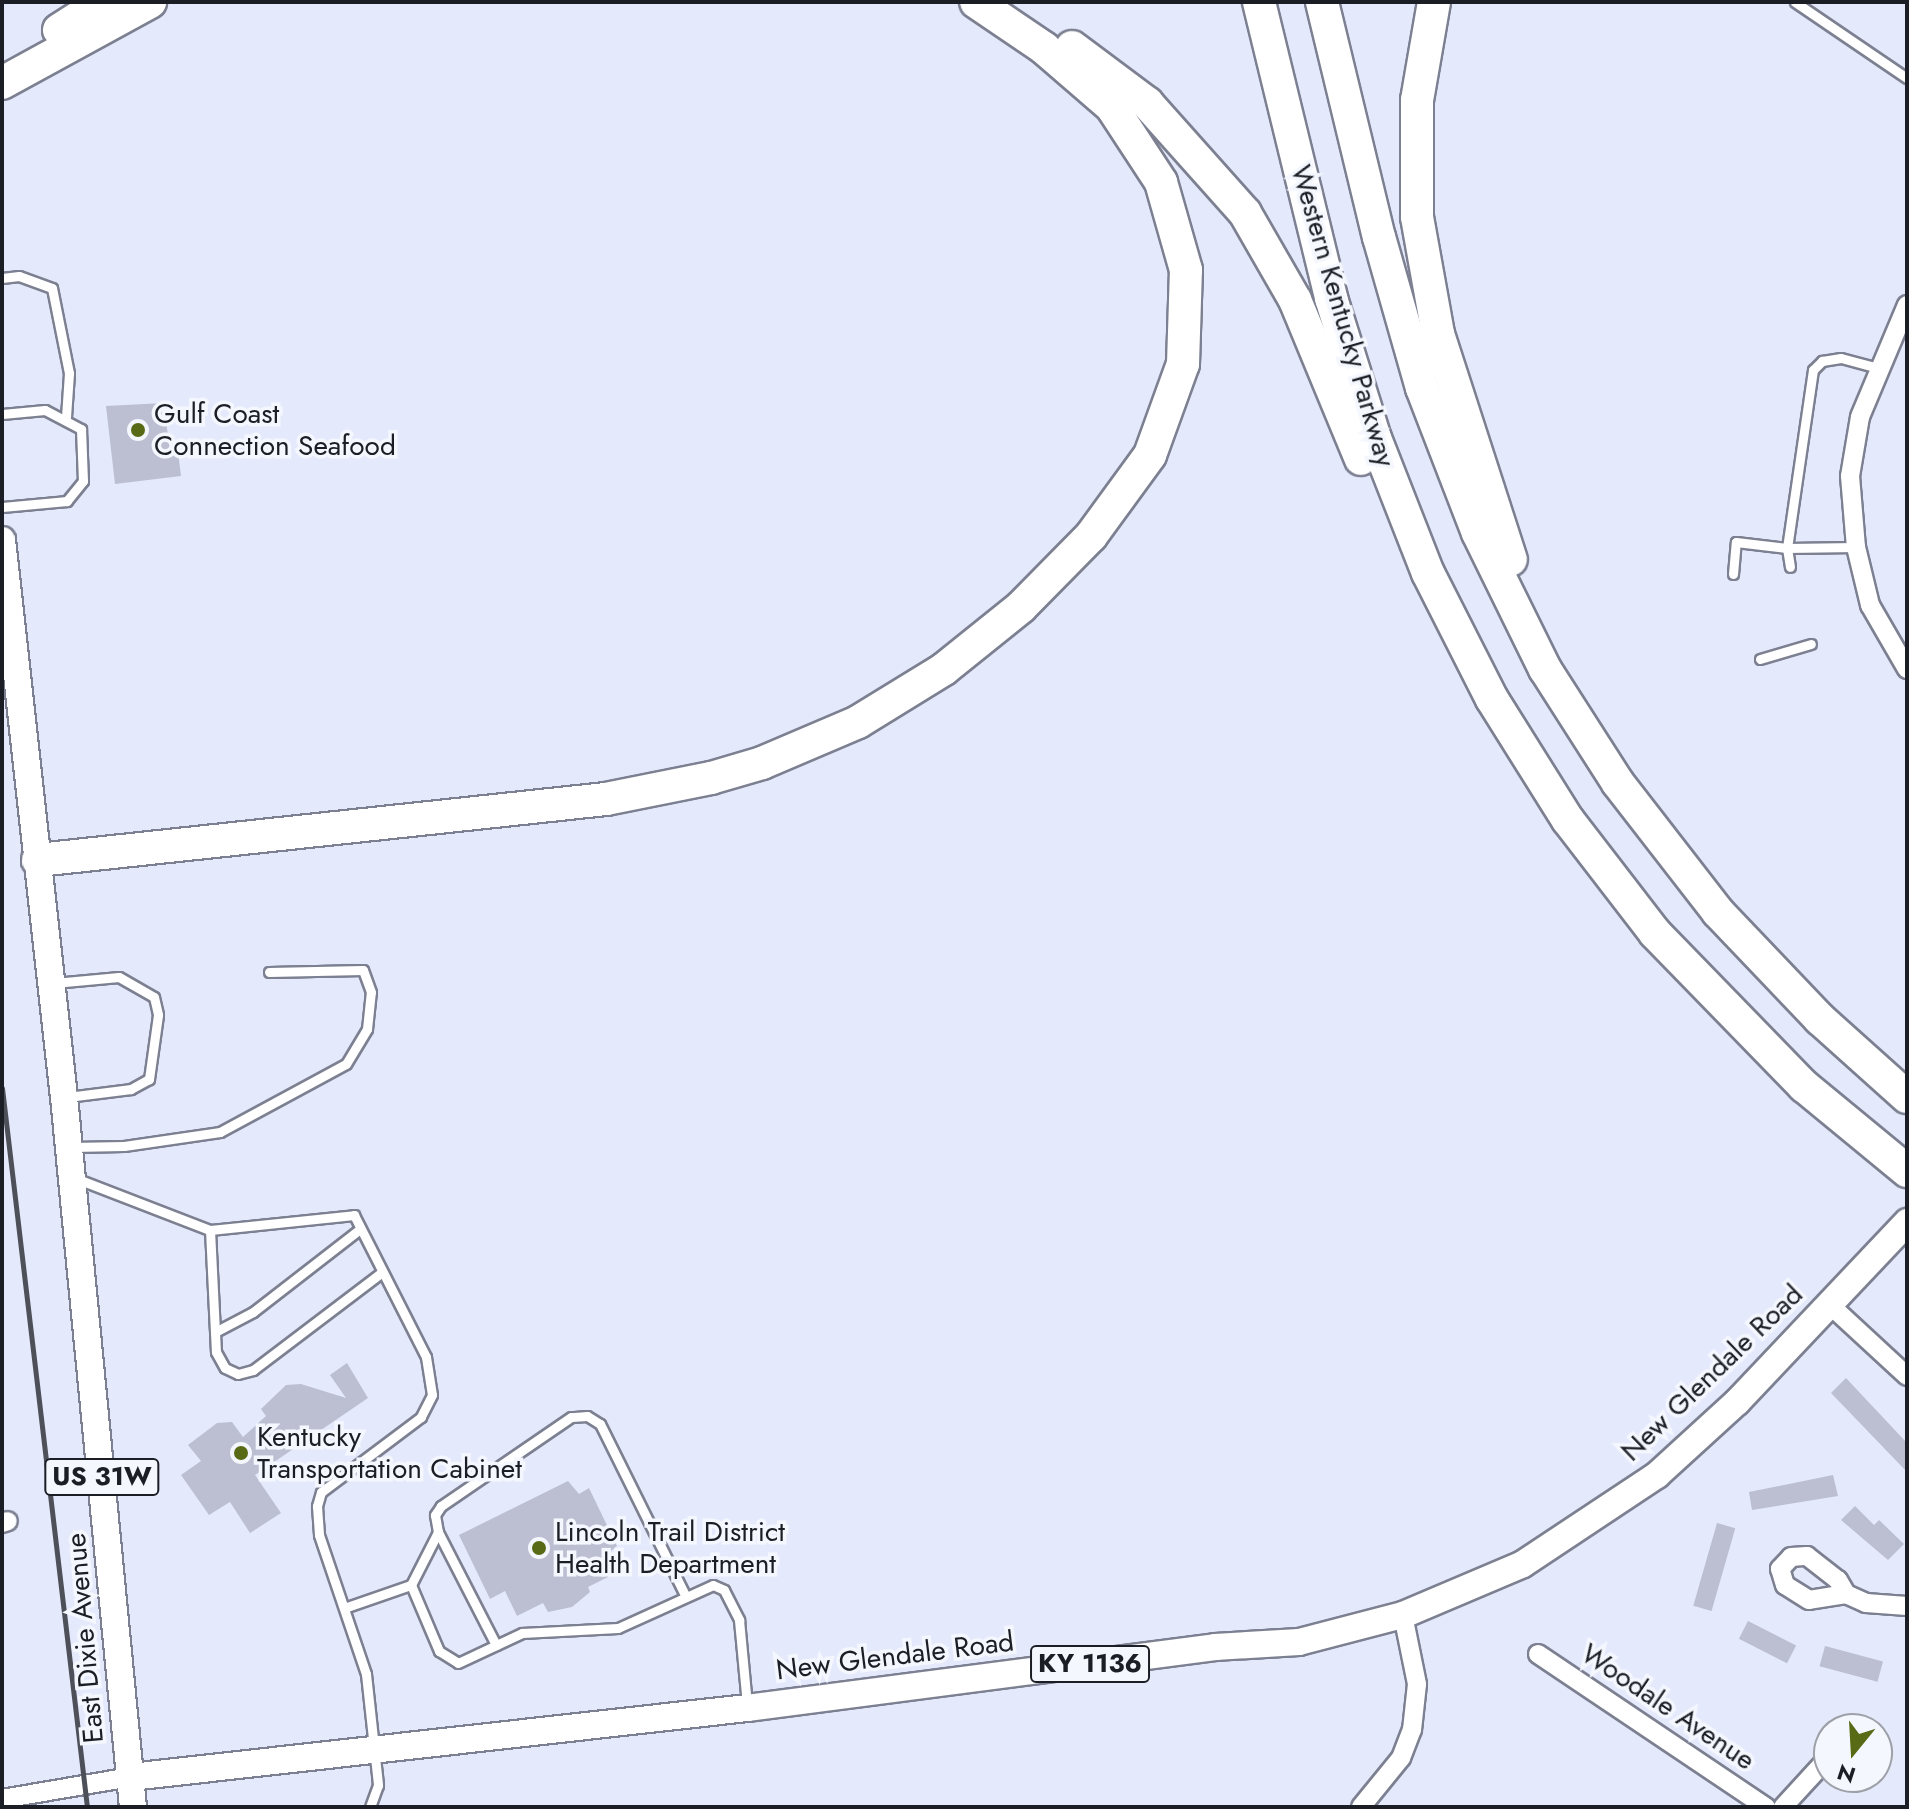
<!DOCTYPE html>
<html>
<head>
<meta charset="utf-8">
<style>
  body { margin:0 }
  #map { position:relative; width:1909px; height:1809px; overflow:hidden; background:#e5e9fc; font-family:Jost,sans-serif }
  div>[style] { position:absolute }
  .building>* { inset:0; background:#bbbfd1; transform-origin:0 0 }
  .roads { filter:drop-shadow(2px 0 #7c8091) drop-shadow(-2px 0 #7c8091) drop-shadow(0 2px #7c8091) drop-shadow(0 -2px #7c8091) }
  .service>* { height:9px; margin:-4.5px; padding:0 4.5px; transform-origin:4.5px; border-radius:4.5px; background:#fff }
  .minor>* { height:18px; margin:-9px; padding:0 9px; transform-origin:9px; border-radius:9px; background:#fff }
  .primary>* { height:26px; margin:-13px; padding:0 13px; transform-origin:13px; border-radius:13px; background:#fff }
  .motorway>* { height:32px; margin:-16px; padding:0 16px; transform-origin:16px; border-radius:16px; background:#fff }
  .rail>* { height:5px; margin:-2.5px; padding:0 2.5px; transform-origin:2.5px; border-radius:2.5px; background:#4d5059 }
  .dots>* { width:22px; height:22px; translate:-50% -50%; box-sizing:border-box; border:4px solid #f5f7ff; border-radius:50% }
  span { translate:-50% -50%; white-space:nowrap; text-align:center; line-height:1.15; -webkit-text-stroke:7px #f5f7ff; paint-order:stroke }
  .shield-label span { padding:2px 6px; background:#f5f7ff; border:2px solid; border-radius:6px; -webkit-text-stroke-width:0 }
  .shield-label { font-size:26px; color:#1c1e25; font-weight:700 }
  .street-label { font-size:28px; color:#1c1e25 }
  .poi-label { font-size:28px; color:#1c1e25 }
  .left { translate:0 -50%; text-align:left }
  .frame { position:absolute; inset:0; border:4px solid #1c1e25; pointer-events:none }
  .north { position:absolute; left:1813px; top:1713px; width:80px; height:80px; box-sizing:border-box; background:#f5f7ff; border:2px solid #9ea0a8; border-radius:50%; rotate:198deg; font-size:22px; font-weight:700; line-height:32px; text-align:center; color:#1c1e25 }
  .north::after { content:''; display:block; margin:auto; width:28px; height:36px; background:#586a16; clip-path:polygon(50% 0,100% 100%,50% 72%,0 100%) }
</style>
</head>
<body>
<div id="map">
  <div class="building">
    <i style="clip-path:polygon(164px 403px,170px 453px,178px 452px,181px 476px,115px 484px,106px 406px)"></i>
    <i style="clip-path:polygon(347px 1363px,368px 1398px,255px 1475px,281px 1513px,250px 1533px,230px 1502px,209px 1515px,181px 1475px,201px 1461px,188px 1445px,217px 1423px,232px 1422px,243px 1437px,266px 1416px,261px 1409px,286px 1385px,301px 1384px,346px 1398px,330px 1375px)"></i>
    <i style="clip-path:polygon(1846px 1378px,1907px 1443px,1907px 1472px,1831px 1393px)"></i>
    <i style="clip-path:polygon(1833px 1475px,1838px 1496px,1752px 1510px,1749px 1492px)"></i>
    <i style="clip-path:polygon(568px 1481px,579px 1494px,589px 1488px,617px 1546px,605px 1556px,614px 1574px,588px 1587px,590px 1592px,572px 1607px,548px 1612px,543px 1603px,517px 1616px,505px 1591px,490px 1599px,459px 1535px)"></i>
    <i style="clip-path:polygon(1855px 1506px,1874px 1525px,1879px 1520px,1904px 1544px,1888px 1560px,1841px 1520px)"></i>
    <i style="left:1717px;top:1523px;width:19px;height:86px;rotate:16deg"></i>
    <i style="left:1748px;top:1621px;width:54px;height:20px;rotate:27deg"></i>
    <i style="left:1825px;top:1646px;width:60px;height:21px;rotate:15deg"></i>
  </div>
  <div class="roads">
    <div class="service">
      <i style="left:1795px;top:2px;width:135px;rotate:34.2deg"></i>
      <i style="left:2px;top:278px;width:17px;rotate:-7deg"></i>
      <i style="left:19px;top:276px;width:35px;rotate:20deg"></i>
      <i style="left:52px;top:288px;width:87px;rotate:78.7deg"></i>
      <i style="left:69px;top:373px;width:44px;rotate:93.9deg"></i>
      <i style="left:2px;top:414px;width:43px;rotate:-5.3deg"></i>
      <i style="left:45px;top:410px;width:41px;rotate:27.8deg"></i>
      <i style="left:81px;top:429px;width:52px;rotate:87.8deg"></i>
      <i style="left:83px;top:481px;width:26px;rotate:129deg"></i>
      <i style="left:67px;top:501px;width:65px;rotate:174.7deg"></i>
      <i style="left:1856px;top:547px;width:69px;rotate:179.2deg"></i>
      <i style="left:1787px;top:548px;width:180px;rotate:-81.7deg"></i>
      <i style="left:1813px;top:370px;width:13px;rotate:-45deg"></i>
      <i style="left:1822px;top:361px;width:19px;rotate:-9deg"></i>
      <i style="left:1841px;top:358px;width:38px;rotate:15deg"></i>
      <i style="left:1733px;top:574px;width:32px;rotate:-85deg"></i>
      <i style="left:1736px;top:542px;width:51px;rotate:6.7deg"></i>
      <i style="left:1787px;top:548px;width:19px;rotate:81deg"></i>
      <i style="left:1760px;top:659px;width:53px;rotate:-16.4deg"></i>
      <i style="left:54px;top:983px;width:65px;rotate:-5.3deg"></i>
      <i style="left:119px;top:977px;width:40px;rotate:29.7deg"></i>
      <i style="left:154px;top:997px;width:18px;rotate:77deg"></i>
      <i style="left:158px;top:1015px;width:65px;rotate:98deg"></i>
      <i style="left:149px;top:1079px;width:21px;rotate:151deg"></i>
      <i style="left:131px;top:1089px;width:64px;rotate:172.9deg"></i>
      <i style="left:72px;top:1147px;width:52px;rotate:-1.1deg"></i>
      <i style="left:124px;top:1146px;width:97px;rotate:-8.3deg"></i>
      <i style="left:220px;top:1132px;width:143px;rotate:-28.4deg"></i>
      <i style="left:346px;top:1064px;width:41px;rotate:-59deg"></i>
      <i style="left:367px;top:1029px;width:37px;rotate:-84deg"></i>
      <i style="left:371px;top:992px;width:23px;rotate:-110deg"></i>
      <i style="left:363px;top:970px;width:94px;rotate:178.8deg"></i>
      <i style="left:75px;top:1178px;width:145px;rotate:21.1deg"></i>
      <i style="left:210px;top:1230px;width:145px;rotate:-5.9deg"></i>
      <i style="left:354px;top:1215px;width:159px;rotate:63.1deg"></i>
      <i style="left:426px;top:1357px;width:38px;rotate:81deg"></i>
      <i style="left:432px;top:1395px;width:25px;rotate:117deg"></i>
      <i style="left:421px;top:1417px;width:125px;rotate:143.1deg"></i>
      <i style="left:321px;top:1492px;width:15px;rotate:106deg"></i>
      <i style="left:317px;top:1506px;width:29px;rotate:86deg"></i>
      <i style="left:319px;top:1535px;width:147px;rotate:71.3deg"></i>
      <i style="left:366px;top:1674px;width:112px;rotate:83.8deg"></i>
      <i style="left:378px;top:1785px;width:23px;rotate:110deg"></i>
      <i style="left:210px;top:1230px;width:122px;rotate:87.2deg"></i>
      <i style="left:216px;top:1352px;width:18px;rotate:61deg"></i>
      <i style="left:225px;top:1368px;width:14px;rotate:25deg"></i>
      <i style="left:238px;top:1374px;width:16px;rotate:-15deg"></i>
      <i style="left:253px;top:1370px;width:162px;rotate:-37.2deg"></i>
      <i style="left:215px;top:1332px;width:43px;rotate:-27.8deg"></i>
      <i style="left:253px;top:1312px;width:135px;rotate:-37.8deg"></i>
      <i style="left:438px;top:1532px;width:127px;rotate:62.8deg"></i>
      <i style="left:685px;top:1595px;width:191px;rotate:-116.4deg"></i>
      <i style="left:600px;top:1424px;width:15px;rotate:-148deg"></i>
      <i style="left:587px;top:1416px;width:16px;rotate:176deg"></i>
      <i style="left:571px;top:1417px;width:158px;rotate:145.6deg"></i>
      <i style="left:441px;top:1506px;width:11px;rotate:124deg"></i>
      <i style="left:435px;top:1515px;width:17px;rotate:80deg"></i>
      <i style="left:438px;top:1532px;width:59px;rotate:117deg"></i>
      <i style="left:411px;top:1585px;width:72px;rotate:67deg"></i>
      <i style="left:439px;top:1651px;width:22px;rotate:32deg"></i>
      <i style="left:458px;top:1663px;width:71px;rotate:-25.1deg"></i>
      <i style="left:522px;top:1633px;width:96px;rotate:-3deg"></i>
      <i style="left:618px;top:1628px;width:104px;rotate:-24.4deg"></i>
      <i style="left:713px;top:1585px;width:12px;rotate:24deg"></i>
      <i style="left:724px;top:1590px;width:34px;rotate:63deg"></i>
      <i style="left:739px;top:1620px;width:84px;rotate:84.6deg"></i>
      <i style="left:347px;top:1607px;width:68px;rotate:-19deg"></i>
    </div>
    <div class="minor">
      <i style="left:1907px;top:305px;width:121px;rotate:112.8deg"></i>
      <i style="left:1860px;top:417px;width:60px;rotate:99.6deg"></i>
      <i style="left:1850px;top:476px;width:71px;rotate:85.2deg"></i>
      <i style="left:1856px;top:547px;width:60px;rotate:76.4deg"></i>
      <i style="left:1870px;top:605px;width:74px;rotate:60deg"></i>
      <i style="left:1829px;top:1304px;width:106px;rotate:42.7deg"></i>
      <i style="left:2px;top:1523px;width:6px;rotate:-18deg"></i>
      <i style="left:1846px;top:1594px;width:37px;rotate:171deg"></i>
      <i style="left:1809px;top:1600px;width:28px;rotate:-148deg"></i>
      <i style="left:1785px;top:1585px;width:17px;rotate:-107deg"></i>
      <i style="left:1780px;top:1569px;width:16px;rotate:-47deg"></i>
      <i style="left:1791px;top:1557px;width:16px;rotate:-4deg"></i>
      <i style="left:1807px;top:1556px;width:39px;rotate:38deg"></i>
      <i style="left:1838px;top:1580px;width:16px;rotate:60deg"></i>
      <i style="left:1846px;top:1594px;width:22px;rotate:24deg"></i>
      <i style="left:1866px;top:1603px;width:41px;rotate:4.2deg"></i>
      <i style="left:1538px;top:1654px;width:275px;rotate:33.9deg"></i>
      <i style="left:2px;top:1799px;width:131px;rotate:-9.7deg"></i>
      <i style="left:1361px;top:1807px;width:63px;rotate:-50.8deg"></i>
      <i style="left:1401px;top:1758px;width:30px;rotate:-69deg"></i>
      <i style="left:1412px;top:1730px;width:46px;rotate:-83.8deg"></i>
      <i style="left:1417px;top:1684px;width:70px;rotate:-101.5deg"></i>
      <i style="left:1783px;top:1807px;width:68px;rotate:-47.4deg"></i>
    </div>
    <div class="primary">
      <i style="left:2px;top:540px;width:560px;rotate:83.65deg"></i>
      <i style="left:64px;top:1097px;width:713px;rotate:84.45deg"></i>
      <i style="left:131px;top:1777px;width:620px;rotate:-6.39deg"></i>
      <i style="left:747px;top:1708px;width:472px;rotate:-7.4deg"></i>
      <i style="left:1215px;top:1647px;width:84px;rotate:-3.4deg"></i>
      <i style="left:1299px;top:1642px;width:107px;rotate:-14.6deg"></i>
      <i style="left:1403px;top:1615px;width:130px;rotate:-23deg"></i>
      <i style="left:1523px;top:1564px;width:161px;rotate:-33.6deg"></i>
      <i style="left:1657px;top:1475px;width:108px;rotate:-42.4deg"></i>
      <i style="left:1737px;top:1402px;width:248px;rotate:-46.6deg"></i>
    </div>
    <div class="motorway">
      <i style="left:1259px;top:2px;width:305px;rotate:76.3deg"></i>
      <i style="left:1331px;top:298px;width:147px;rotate:72.6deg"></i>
      <i style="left:1375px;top:438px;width:145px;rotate:68.6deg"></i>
      <i style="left:1428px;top:573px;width:141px;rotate:63.1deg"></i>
      <i style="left:1492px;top:699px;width:143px;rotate:57.9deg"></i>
      <i style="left:1568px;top:820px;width:143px;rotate:52.4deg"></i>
      <i style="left:1655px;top:933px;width:214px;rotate:45.8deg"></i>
      <i style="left:1804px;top:1086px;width:134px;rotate:39.5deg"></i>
      <i style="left:1322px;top:2px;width:242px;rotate:76.4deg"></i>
      <i style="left:1379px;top:237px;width:157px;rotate:74.1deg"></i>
      <i style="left:1422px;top:388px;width:155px;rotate:68.9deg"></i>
      <i style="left:1478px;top:533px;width:152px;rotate:63.8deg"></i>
      <i style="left:1545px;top:669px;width:135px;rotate:57.4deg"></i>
      <i style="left:1618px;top:783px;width:163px;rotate:52.2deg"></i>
      <i style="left:1718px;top:912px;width:148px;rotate:46.4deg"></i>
      <i style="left:1820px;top:1019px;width:117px;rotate:41.9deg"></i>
      <i style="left:1434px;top:2px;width:99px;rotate:99.8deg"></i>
      <i style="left:1417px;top:100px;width:117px;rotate:90deg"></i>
      <i style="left:1417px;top:217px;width:119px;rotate:79.8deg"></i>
      <i style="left:1438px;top:334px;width:237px;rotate:72.1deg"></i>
      <i style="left:59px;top:30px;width:52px;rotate:-32.5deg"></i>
      <i style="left:1072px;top:47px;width:94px;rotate:36.7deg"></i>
      <i style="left:1147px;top:103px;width:147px;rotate:48.3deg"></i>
      <i style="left:1245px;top:213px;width:100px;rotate:60.1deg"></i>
      <i style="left:1295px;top:300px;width:172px;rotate:67.5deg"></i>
      <i style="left:2px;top:83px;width:169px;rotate:-28.7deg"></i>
      <i style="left:38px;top:860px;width:571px;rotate:-6.13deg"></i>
      <i style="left:606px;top:799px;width:107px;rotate:-11.3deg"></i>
      <i style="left:711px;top:778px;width:53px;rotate:-16.4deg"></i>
      <i style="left:762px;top:763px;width:104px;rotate:-23.1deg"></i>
      <i style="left:858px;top:722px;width:101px;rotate:-31.6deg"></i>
      <i style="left:944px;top:669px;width:99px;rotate:-38.8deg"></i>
      <i style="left:1021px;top:607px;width:100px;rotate:-45.4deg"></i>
      <i style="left:1091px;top:536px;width:100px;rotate:-53.9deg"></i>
      <i style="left:1150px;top:455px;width:97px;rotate:-70.1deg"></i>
      <i style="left:1183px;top:364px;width:94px;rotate:-88.2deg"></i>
      <i style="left:1186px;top:270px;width:91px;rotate:-105.9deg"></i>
      <i style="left:1161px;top:182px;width:90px;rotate:-123.2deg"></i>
      <i style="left:1112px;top:107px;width:90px;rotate:-139.1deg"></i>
      <i style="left:1044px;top:48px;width:82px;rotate:-145.9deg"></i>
    </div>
  </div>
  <div class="rail">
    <i style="left:2px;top:1088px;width:724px;rotate:83.26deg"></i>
  </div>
  <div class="dots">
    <i style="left:138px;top:430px;background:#586a16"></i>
    <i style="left:241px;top:1453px;background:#586a16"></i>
    <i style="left:539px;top:1548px;background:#586a16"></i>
  </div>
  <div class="shield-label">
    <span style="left:102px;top:1477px">US 31W</span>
    <span style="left:1090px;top:1664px">KY 1136</span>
  </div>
  <div class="street-label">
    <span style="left:1343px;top:316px;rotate:74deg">Western Kentucky Parkway</span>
    <span style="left:1712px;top:1373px;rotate:-44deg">New Glendale Road</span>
    <span style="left:85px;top:1638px;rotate:-95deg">East Dixie Avenue</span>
    <span style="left:895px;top:1656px;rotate:-7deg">New Glendale Road</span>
    <span style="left:1668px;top:1707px;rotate:34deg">Woodale Avenue</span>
  </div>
  <div class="poi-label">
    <span class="left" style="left:154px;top:430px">Gulf Coast<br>Connection Seafood</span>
    <span class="left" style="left:257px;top:1453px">Kentucky<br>Transportation Cabinet</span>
    <span class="left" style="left:555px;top:1548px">Lincoln Trail District<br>Health Department</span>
  </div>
  <div class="frame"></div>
  <div class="north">N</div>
</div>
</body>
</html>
